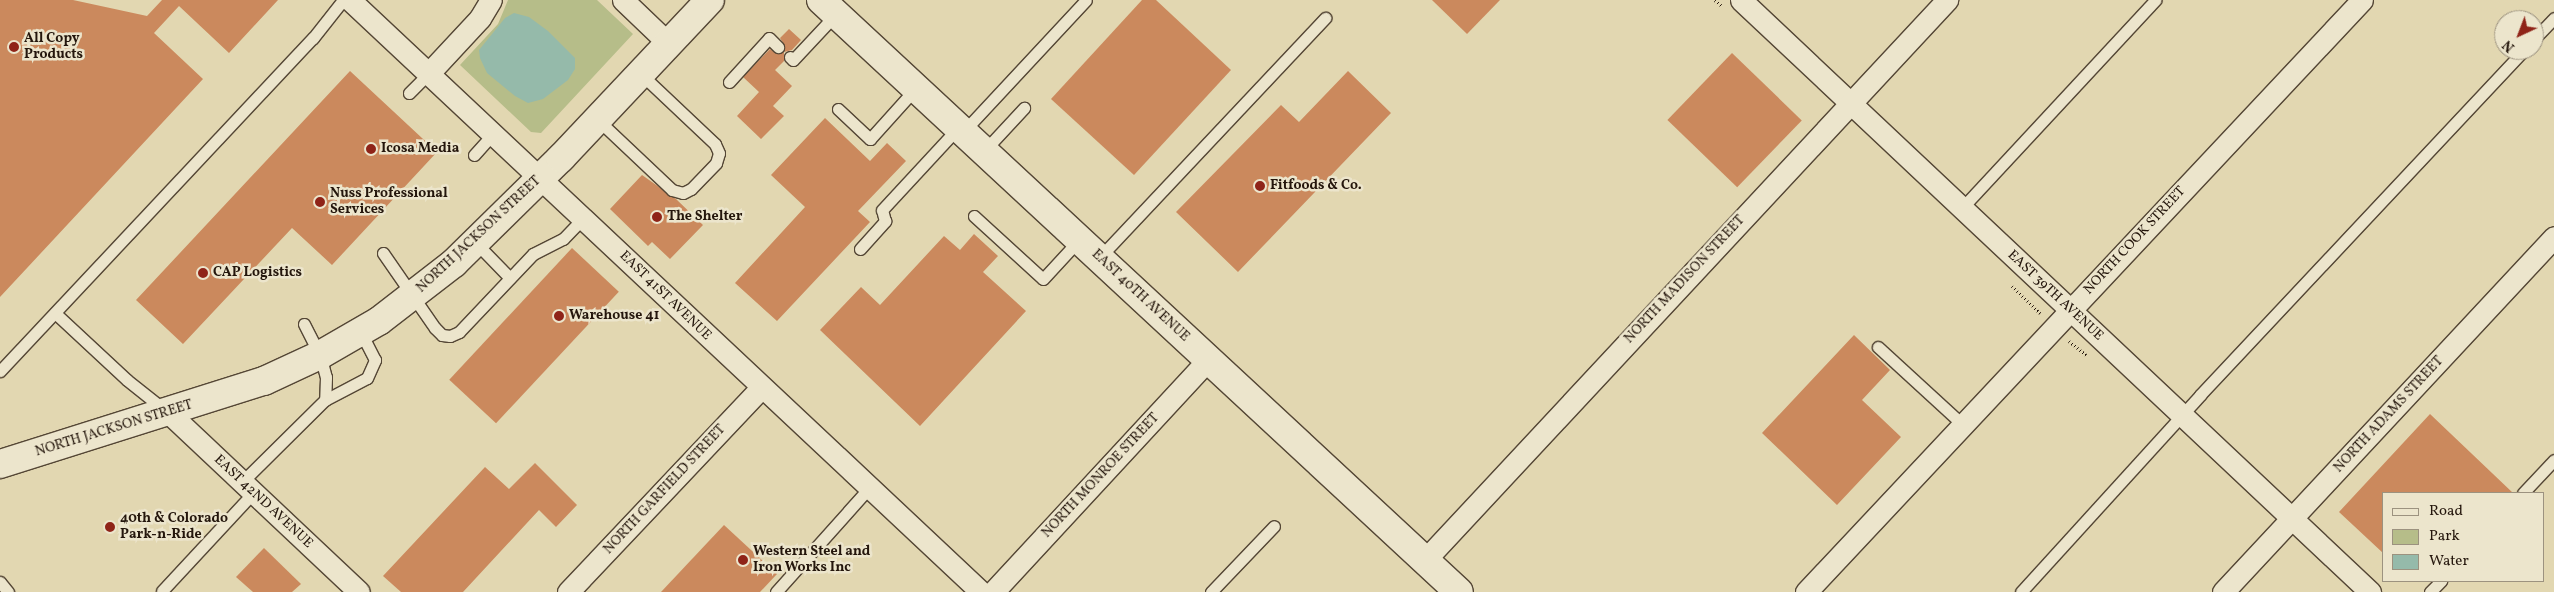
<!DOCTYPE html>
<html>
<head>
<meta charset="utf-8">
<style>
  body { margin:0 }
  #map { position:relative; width:2554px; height:592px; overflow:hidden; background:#e2d7b1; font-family:Vollkorn,serif }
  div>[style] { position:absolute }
  .green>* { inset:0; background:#b6bd89 }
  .water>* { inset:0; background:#95baaa }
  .building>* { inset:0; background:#cb895d; transform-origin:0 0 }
  .path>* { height:3px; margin-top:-1.5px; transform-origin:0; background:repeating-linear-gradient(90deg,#24160c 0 1px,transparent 0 3.5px) }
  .roads { filter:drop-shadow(1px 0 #544635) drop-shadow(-1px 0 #544635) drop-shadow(0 1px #544635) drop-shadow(0 -1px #544635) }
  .lane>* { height:11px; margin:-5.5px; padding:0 5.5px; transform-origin:5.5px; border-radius:5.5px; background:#ece5cc }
  .street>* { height:21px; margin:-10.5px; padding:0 10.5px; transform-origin:10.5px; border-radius:10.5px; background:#ece5cc }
  .secondary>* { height:28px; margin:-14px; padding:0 14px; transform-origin:14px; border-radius:14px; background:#ece5cc }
  .dots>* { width:14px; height:14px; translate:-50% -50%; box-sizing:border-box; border:2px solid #ece5cc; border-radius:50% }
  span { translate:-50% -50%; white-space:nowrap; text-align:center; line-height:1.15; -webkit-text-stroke:5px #ece5cc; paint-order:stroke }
  .poi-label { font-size:14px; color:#24160c; font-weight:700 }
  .left { translate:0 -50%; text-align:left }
  .street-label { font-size:14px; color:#24160c }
  .legend { position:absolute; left:2382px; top:492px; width:162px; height:90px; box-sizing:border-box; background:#ece5cc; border:1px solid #9c927f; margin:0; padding:6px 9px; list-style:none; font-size:15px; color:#24160c }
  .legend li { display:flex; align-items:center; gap:10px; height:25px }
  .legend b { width:25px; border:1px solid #9c927f }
  .north { position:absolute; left:2494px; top:10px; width:50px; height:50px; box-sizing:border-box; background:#ece5cc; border:1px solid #9c927f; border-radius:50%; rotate:223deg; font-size:14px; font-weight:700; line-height:20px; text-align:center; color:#24160c }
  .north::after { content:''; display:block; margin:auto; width:18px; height:22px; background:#8f2418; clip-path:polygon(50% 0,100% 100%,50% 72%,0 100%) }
</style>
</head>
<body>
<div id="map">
  <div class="green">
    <i style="clip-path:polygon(508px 0,597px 0,633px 34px,541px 133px,531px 132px,460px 65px,498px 24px)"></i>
  </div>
  <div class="water">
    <i style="clip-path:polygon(514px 13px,529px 17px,548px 31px,575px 58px,575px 69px,568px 80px,543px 99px,528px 103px,515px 96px,487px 73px,480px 58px,479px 50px,505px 18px)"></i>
  </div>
  <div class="building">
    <i style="clip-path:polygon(0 0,73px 0,147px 16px,162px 0,278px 0,229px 53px,179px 6px,154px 33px,203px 79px,0 297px)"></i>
    <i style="clip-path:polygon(1142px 0,1156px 0,1231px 70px,1134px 175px,1051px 99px)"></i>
    <i style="clip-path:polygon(1432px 0,1500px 0,1467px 34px)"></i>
    <i style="clip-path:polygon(789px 29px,801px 40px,792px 50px,784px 52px,784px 61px,775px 70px,792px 86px,773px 106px,784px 116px,761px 139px,737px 116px,759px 92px,743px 77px,770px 49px,777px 54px,784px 52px,785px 46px,780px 38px)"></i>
    <i style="left:1732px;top:53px;width:97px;height:93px;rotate:44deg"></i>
    <i style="clip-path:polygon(350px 71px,437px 152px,332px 265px,292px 228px,183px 344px,136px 300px)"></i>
    <i style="clip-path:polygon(1348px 71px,1391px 113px,1238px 272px,1176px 212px,1281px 105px,1299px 122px)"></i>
    <i style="clip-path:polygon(825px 118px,870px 161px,887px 143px,906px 161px,858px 211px,870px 222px,777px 321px,735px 283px,805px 207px,771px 175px)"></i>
    <i style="clip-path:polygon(642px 175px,676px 199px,703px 225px,670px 259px,652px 242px,648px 246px,610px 209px)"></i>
    <i style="clip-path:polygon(974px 234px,998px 256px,983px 272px,1026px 311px,920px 426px,820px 330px,861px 287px,880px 305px,944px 236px,960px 250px)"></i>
    <i style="left:572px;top:248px;width:64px;height:180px;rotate:43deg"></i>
    <i style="clip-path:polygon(1854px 335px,1890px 370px,1862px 400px,1901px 437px,1837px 505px,1762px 433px)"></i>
    <i style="clip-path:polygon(2430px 414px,2513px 493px,2383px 493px,2383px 553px,2339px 512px)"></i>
    <i style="clip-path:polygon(535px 463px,577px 505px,556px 527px,539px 510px,463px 592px,401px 592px,383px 576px,485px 467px,509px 489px)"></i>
    <i style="clip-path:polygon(724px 525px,777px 574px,760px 592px,661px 592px)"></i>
    <i style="clip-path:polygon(264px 548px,301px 584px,292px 592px,253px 592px,236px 577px)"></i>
  </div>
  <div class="path">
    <i style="left:1715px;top:0;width:9px;rotate:41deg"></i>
    <i style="left:2012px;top:286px;width:39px;rotate:44deg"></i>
    <i style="left:2069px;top:341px;width:22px;rotate:39deg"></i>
  </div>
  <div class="roads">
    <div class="lane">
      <i style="left:2534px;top:39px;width:29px;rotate:-46deg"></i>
      <i style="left:790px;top:57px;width:4px;rotate:45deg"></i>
      <i style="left:793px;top:60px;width:63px;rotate:-46.9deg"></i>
      <i style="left:729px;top:82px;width:59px;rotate:-47.7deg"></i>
      <i style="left:769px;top:38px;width:13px;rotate:45deg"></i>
      <i style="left:409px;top:93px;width:27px;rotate:-45deg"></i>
      <i style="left:838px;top:109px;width:44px;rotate:43.2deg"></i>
      <i style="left:870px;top:139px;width:69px;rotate:-48deg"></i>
      <i style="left:598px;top:120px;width:102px;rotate:43.4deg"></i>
      <i style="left:672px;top:190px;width:11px;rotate:15deg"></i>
      <i style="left:683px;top:193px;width:9px;rotate:-27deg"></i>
      <i style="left:691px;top:189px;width:36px;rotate:-46deg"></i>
      <i style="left:716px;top:163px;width:10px;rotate:-73deg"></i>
      <i style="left:719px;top:153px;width:10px;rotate:-114deg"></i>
      <i style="left:715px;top:144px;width:102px;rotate:-136.6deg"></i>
      <i style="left:963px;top:132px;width:180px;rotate:-47deg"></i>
      <i style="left:984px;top:151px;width:59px;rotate:-47.1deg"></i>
      <i style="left:474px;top:155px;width:28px;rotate:-48deg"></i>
      <i style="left:1962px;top:208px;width:284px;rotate:-47.1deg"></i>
      <i style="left:974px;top:216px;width:93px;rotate:42.4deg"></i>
      <i style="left:1043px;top:279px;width:53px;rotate:-47.3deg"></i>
      <i style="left:475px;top:242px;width:50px;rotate:45.8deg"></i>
      <i style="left:860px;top:249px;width:38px;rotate:-48deg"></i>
      <i style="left:885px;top:221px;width:11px;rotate:-105deg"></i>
      <i style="left:882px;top:210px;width:112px;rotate:-47.2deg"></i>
      <i style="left:383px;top:253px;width:91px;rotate:55.3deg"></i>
      <i style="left:435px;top:328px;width:10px;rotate:45deg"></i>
      <i style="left:442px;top:335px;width:8px;rotate:7deg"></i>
      <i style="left:450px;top:336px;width:10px;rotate:-24deg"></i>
      <i style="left:459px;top:332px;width:108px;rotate:-46.5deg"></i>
      <i style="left:533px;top:254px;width:34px;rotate:-27deg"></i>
      <i style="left:563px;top:239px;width:30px;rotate:-46deg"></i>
      <i style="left:1099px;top:258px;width:330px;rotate:-46.7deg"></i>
      <i style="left:55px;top:313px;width:98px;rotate:42.9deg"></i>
      <i style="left:127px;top:380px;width:50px;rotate:38.5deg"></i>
      <i style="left:304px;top:324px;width:35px;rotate:63deg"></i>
      <i style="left:320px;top:355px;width:23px;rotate:75deg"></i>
      <i style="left:326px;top:377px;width:23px;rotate:92deg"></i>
      <i style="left:1878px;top:347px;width:114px;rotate:42.5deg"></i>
      <i style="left:0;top:371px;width:457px;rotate:-46.8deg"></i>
      <i style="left:313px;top:38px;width:48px;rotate:-51.7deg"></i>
      <i style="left:242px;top:482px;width:117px;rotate:-44.7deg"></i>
      <i style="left:325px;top:400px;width:47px;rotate:-27.6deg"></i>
      <i style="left:367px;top:378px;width:20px;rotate:-66deg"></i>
      <i style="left:375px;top:360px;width:31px;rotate:-117deg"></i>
      <i style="left:2523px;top:493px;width:45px;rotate:-46.8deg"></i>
      <i style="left:0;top:582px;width:13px;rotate:51deg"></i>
      <i style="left:162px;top:591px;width:135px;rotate:-47.1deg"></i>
      <i style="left:776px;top:592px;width:140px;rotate:-48.2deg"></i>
      <i style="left:1211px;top:592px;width:91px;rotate:-46.3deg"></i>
      <i style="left:2021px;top:592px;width:266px;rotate:-47.7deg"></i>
      <i style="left:2200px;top:395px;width:473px;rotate:-46.8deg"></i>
      <i style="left:2430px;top:592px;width:16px;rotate:-45deg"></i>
    </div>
    <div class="street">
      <i style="left:350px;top:0;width:865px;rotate:43.17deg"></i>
      <i style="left:623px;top:0;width:64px;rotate:43.7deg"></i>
      <i style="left:1741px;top:0;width:864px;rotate:43.26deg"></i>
      <i style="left:428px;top:74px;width:76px;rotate:-47.1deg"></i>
      <i style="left:480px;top:18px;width:21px;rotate:-59deg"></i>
      <i style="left:168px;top:412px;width:262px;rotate:43.3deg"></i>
      <i style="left:1425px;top:560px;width:766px;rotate:-47.01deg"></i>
      <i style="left:568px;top:592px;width:281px;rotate:-46.6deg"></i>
      <i style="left:993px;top:592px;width:316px;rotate:-47.2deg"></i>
      <i style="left:1806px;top:592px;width:812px;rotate:-46.8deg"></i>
      <i style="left:2223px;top:592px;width:485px;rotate:-47deg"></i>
    </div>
    <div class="secondary">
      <i style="left:821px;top:0;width:870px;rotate:42.86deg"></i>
      <i style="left:0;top:464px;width:277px;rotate:-17.5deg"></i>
      <i style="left:264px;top:381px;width:62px;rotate:-24.9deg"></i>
      <i style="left:320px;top:355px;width:68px;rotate:-30deg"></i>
      <i style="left:379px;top:321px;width:95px;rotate:-37.7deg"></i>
      <i style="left:454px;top:263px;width:150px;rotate:-44.5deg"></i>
      <i style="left:561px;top:158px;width:217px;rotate:-46.7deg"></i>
    </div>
  </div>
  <div class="dots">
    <i style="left:14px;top:47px;background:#8f2418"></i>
    <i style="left:371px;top:149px;background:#8f2418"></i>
    <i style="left:1260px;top:186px;background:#8f2418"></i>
    <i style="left:320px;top:202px;background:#8f2418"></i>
    <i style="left:657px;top:217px;background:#8f2418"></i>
    <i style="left:203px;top:273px;background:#8f2418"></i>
    <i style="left:559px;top:316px;background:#8f2418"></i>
    <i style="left:110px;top:527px;background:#8f2418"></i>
    <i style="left:743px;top:560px;background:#8f2418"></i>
  </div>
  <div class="poi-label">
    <span class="left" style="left:24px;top:47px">All Copy<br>Products</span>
    <span class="left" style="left:381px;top:149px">Icosa Media</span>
    <span class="left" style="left:1270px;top:186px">Fitfoods &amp; Co.</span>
    <span class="left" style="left:330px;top:202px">Nuss Professional<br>Services</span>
    <span class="left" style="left:667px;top:217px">The Shelter</span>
    <span class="left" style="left:213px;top:273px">CAP Logistics</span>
    <span class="left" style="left:569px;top:316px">Warehouse 41</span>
    <span class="left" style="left:120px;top:527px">40th &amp; Colorado<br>Park-n-Ride</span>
    <span class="left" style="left:753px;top:560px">Western Steel and<br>Iron Works Inc</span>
  </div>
  <div class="street-label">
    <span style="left:479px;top:235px;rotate:-43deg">NORTH JACKSON STREET</span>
    <span style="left:2135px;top:241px;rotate:-47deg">NORTH COOK STREET</span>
    <span style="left:1685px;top:280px;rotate:-47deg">NORTH MADISON STREET</span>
    <span style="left:665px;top:296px;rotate:44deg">EAST 41ST AVENUE</span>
    <span style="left:1140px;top:296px;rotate:43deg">EAST 40TH AVENUE</span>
    <span style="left:2055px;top:296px;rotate:43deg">EAST 39TH AVENUE</span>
    <span style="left:2389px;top:415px;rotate:-47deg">NORTH ADAMS STREET</span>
    <span style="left:114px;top:429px;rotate:-17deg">NORTH JACKSON STREET</span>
    <span style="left:1101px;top:476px;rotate:-47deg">NORTH MONROE STREET</span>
    <span style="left:665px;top:490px;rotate:-47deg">NORTH GARFIELD STREET</span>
    <span style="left:263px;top:502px;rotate:43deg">EAST 42ND AVENUE</span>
  </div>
  <ul class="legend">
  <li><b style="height:6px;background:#ece5cc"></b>Road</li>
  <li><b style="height:14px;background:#b6bd89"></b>Park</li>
  <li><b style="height:14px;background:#95baaa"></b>Water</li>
  </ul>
  <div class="north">N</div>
</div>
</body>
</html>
